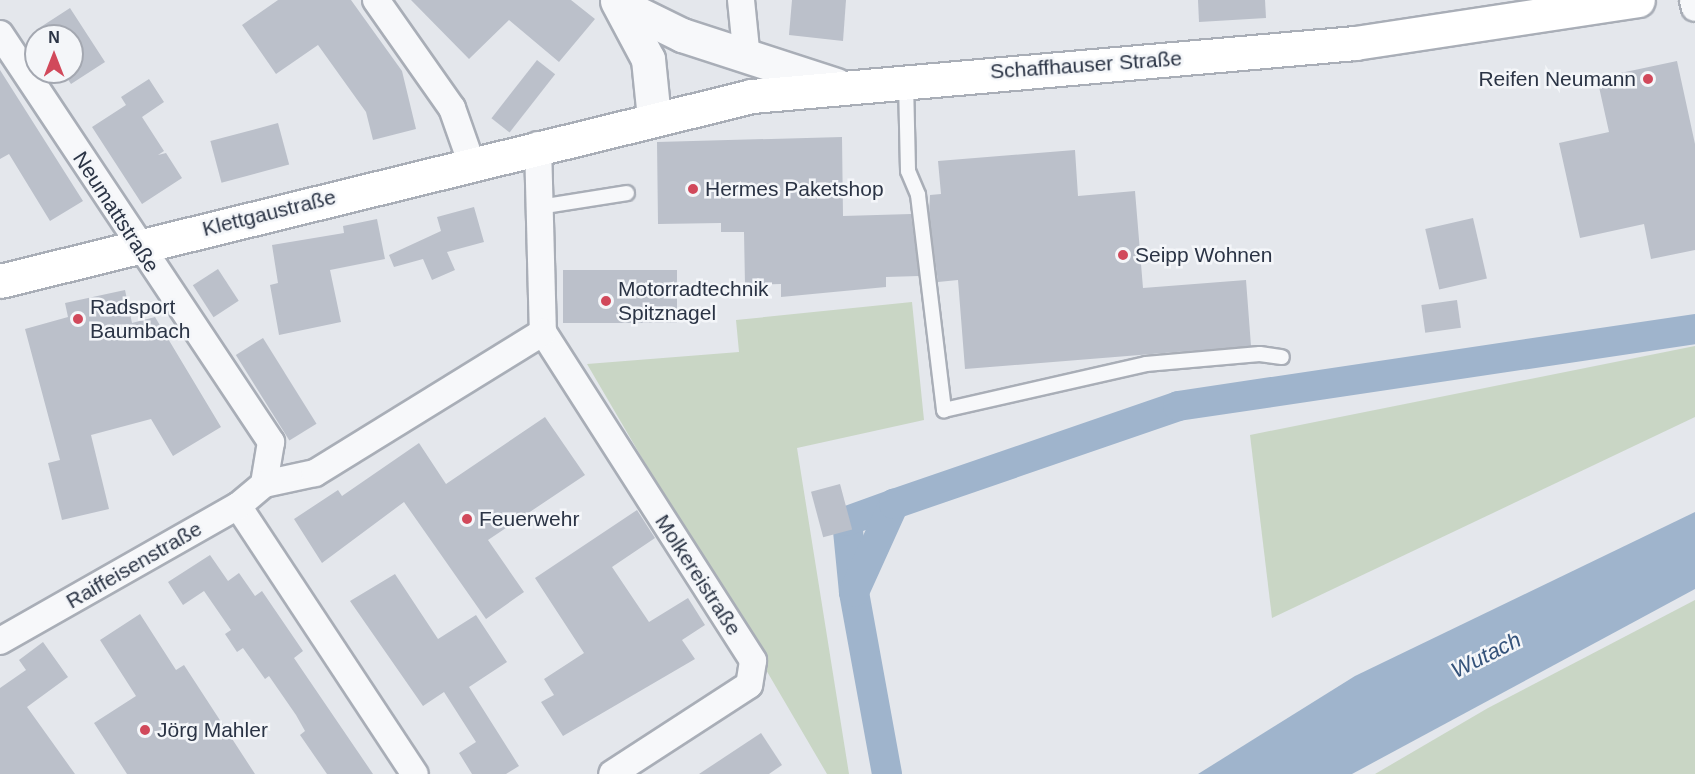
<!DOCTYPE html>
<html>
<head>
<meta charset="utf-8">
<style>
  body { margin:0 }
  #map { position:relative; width:1695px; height:774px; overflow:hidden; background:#e4e7ec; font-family:Arial,sans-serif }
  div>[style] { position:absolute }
  .green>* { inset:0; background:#c9d6c5 }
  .water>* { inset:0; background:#9fb4cc }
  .canal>* { height:30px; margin:-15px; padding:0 15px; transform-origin:15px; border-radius:15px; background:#9fb4cc }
  .building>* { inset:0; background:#bbc0ca; transform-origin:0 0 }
  .roads { filter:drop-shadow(2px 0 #a9aeb7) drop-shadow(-2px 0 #a9aeb7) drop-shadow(0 2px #a9aeb7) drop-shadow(0 -2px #a9aeb7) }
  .service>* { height:14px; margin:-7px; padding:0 7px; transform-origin:7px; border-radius:7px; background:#f7f8fa }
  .minor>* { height:26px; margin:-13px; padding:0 13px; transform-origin:13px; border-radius:13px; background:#f7f8fa }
  .tertiary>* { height:33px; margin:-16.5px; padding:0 16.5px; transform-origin:16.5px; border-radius:16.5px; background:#f7f8fa }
  .secondary>* { height:33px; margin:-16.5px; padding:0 16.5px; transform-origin:16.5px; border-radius:16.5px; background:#fff }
  .dots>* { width:16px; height:16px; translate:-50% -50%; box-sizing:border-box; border:3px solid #f4f6f9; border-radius:50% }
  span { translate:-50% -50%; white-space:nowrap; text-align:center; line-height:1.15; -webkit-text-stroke:5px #f4f6f9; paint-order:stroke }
  .street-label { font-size:21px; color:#2b3445 }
  .poi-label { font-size:21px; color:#2b3445 }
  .right { translate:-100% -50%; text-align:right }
  .left { translate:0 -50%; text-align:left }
  .water-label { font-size:22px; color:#34527a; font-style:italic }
  .north { position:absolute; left:24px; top:24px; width:60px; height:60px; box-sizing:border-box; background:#f4f6f9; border:2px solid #a4a8b1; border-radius:50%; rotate:0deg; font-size:16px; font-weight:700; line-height:24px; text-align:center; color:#2b3445 }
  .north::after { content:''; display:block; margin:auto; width:21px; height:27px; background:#d1495b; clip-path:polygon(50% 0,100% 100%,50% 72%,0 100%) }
</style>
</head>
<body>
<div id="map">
  <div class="green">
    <i style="clip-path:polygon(912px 302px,924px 420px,797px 448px,849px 774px,827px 774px,587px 364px,739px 352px,736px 320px)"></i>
    <i style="clip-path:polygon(1695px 346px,1695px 417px,1272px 618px,1250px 435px)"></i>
    <i style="clip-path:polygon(1695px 600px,1695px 774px,1375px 774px,1488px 708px)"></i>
  </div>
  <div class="water">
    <i style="clip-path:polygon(1695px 512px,1695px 589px,1352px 774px,1198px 774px,1355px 676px)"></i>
  </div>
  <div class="canal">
    <i style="left:854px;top:592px;width:71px;rotate:-95.6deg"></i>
    <i style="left:847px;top:521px;width:50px;rotate:-19.9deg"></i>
    <i style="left:887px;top:774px;width:185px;rotate:-100.3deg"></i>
    <i style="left:854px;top:592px;width:97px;rotate:-65.6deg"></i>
    <i style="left:894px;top:504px;width:300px;rotate:-19deg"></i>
    <i style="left:1178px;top:406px;width:523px;rotate:-8.47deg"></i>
  </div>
  <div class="building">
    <i style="clip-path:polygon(278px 0,351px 0,402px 71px,416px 129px,373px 140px,366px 112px,318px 45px,276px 74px,242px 25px)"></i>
    <i style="clip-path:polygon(411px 0,571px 0,595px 19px,559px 62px,509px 20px,469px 59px)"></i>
    <i style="clip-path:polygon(792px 0,846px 0,843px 41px,789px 35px)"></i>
    <i style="clip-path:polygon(1198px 0,1265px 0,1266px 18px,1199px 22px)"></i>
    <i style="clip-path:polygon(70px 8px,105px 62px,71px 84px,63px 72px,72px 72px,72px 36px,40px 36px,36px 30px)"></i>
    <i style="left:537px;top:60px;width:23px;height:74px;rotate:38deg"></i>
    <i style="clip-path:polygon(1677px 61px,1695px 144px,1695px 250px,1651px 259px,1644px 224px,1580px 238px,1559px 143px,1609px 132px,1597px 78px)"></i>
    <i style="clip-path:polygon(0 70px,83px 201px,50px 221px,9px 154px,0 159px)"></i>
    <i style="clip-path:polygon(149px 79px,164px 102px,142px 117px,164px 151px,158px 155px,166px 153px,182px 178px,142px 204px,92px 127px,126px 105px,121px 97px)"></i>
    <i style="left:278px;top:123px;width:43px;height:70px;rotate:75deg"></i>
    <i style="clip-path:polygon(842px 137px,843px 216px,911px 214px,919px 276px,886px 277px,886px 287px,781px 297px,781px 284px,745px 285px,744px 232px,721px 232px,721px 223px,658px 224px,657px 142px)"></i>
    <i style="clip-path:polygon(1075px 150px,1078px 196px,1135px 191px,1143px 288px,1246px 280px,1251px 346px,965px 369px,958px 280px,938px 282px,929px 214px,930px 195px,941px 194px,938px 161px)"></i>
    <i style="clip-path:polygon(474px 207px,484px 242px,447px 252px,455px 270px,432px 280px,423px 259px,394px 267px,389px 255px,441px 231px,437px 217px)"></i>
    <i style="left:1473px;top:218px;width:62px;height:49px;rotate:77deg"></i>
    <i style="clip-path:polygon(377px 219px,385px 259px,330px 270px,341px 322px,279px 335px,270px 285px,278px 283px,272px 245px,344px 233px,343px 226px)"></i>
    <i style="left:218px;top:269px;width:38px;height:30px;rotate:57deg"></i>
    <i style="left:677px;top:270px;width:53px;height:114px;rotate:90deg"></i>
    <i style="clip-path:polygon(125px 290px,132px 323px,155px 317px,221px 427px,173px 456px,151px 419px,91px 435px,109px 509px,62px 520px,48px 463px,60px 460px,25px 329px,68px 317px,65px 303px)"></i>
    <i style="left:1457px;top:300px;width:28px;height:36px;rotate:82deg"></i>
    <i style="left:263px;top:338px;width:101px;height:32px;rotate:58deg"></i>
    <i style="clip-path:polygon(545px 417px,585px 475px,488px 540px,524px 592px,486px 619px,404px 502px,322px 563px,294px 519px,338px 490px,342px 496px,419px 443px,446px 484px)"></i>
    <i style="left:840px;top:484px;width:47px;height:30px;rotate:75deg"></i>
    <i style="clip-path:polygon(637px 510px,655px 538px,612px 567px,649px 622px,688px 598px,705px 625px,682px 640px,695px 659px,563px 736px,541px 702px,554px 695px,544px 679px,584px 653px,535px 578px)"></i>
    <i style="clip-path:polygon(210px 555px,228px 581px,239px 573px,255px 596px,262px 591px,303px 651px,294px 658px,373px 774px,327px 774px,300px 735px,305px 731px,296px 715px,269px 676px,265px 679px,243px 648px,237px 652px,225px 634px,231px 630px,204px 591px,183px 605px,168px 582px)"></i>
    <i style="clip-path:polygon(395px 574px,438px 639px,476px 615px,507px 662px,469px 687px,519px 766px,506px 774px,472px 774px,459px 753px,476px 742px,444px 692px,423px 706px,350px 601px)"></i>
    <i style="clip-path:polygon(140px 614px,176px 670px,184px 665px,255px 774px,127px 774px,94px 723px,136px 696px,100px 640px)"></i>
    <i style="clip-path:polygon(43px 642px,68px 677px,27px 707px,75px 774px,0 774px,0 688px,26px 670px,19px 660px)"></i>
    <i style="clip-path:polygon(761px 733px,782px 765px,769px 774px,699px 774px)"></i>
  </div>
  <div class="roads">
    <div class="service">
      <i style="left:906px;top:82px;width:89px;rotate:88.7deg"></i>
      <i style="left:908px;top:171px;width:26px;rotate:67deg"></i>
      <i style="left:918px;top:195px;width:217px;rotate:83.1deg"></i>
      <i style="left:944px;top:410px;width:207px;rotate:-12.8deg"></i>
      <i style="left:1146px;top:364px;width:114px;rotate:-5deg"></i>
      <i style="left:1260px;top:354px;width:22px;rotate:8deg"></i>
      <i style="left:539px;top:207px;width:89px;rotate:-9deg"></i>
    </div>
    <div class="minor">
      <i style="left:376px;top:0;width:132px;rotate:54.9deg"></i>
      <i style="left:452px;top:108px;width:57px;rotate:70.6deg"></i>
      <i style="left:741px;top:0;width:59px;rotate:84.2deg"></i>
      <i style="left:1693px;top:0;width:8px;rotate:76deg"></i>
      <i style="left:0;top:34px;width:490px;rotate:56.4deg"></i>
      <i style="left:271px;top:442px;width:43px;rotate:99.5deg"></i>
      <i style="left:538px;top:145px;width:187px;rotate:88.5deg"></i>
      <i style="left:543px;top:332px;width:390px;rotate:57.4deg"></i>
      <i style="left:753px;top:661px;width:24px;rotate:99deg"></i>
      <i style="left:749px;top:685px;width:163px;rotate:147deg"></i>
      <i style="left:238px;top:506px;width:321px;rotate:56.6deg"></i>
      <i style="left:0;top:641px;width:274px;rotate:-29.6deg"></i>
      <i style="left:238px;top:506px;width:34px;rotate:-40deg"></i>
      <i style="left:264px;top:484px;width:52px;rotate:-12.2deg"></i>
      <i style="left:315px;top:473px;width:268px;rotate:-31.7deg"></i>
    </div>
    <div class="tertiary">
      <i style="left:617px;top:1px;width:66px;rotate:61.9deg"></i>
      <i style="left:648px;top:59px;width:59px;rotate:84.2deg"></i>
      <i style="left:625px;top:7px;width:64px;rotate:26.2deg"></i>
      <i style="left:682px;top:35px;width:162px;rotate:18deg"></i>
    </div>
    <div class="secondary">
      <i style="left:0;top:281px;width:774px;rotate:-13.82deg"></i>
      <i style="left:752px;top:96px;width:605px;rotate:-5.02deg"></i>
      <i style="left:1355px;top:43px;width:286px;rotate:-8.6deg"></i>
    </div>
  </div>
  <div class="dots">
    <i style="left:1648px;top:79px;background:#d1495b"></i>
    <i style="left:693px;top:189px;background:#d1495b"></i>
    <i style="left:1123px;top:255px;background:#d1495b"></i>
    <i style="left:606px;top:301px;background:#d1495b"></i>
    <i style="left:78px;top:319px;background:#d1495b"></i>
    <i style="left:467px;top:519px;background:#d1495b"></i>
    <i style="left:145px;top:730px;background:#d1495b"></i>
  </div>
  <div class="street-label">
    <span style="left:1086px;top:65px;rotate:-4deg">Schaffhauser Straße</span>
    <span style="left:116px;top:212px;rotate:57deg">Neumattstraße</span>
    <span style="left:269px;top:213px;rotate:-14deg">Klettgaustraße</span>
    <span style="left:134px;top:565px;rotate:-30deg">Raiffeisenstraße</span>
    <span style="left:698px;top:575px;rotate:57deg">Molkereistraße</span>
  </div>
  <div class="poi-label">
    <span class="right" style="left:1636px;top:79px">Reifen Neumann</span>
    <span class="left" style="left:705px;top:189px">Hermes Paketshop</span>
    <span class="left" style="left:1135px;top:255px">Seipp Wohnen</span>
    <span class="left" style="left:618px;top:301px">Motorradtechnik<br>Spitznagel</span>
    <span class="left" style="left:90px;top:319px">Radsport<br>Baumbach</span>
    <span class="left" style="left:479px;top:519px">Feuerwehr</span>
    <span class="left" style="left:157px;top:730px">Jörg Mahler</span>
  </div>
  <div class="water-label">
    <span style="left:1486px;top:655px;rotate:-27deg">Wutach</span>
  </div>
  <div class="north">N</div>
</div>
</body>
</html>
